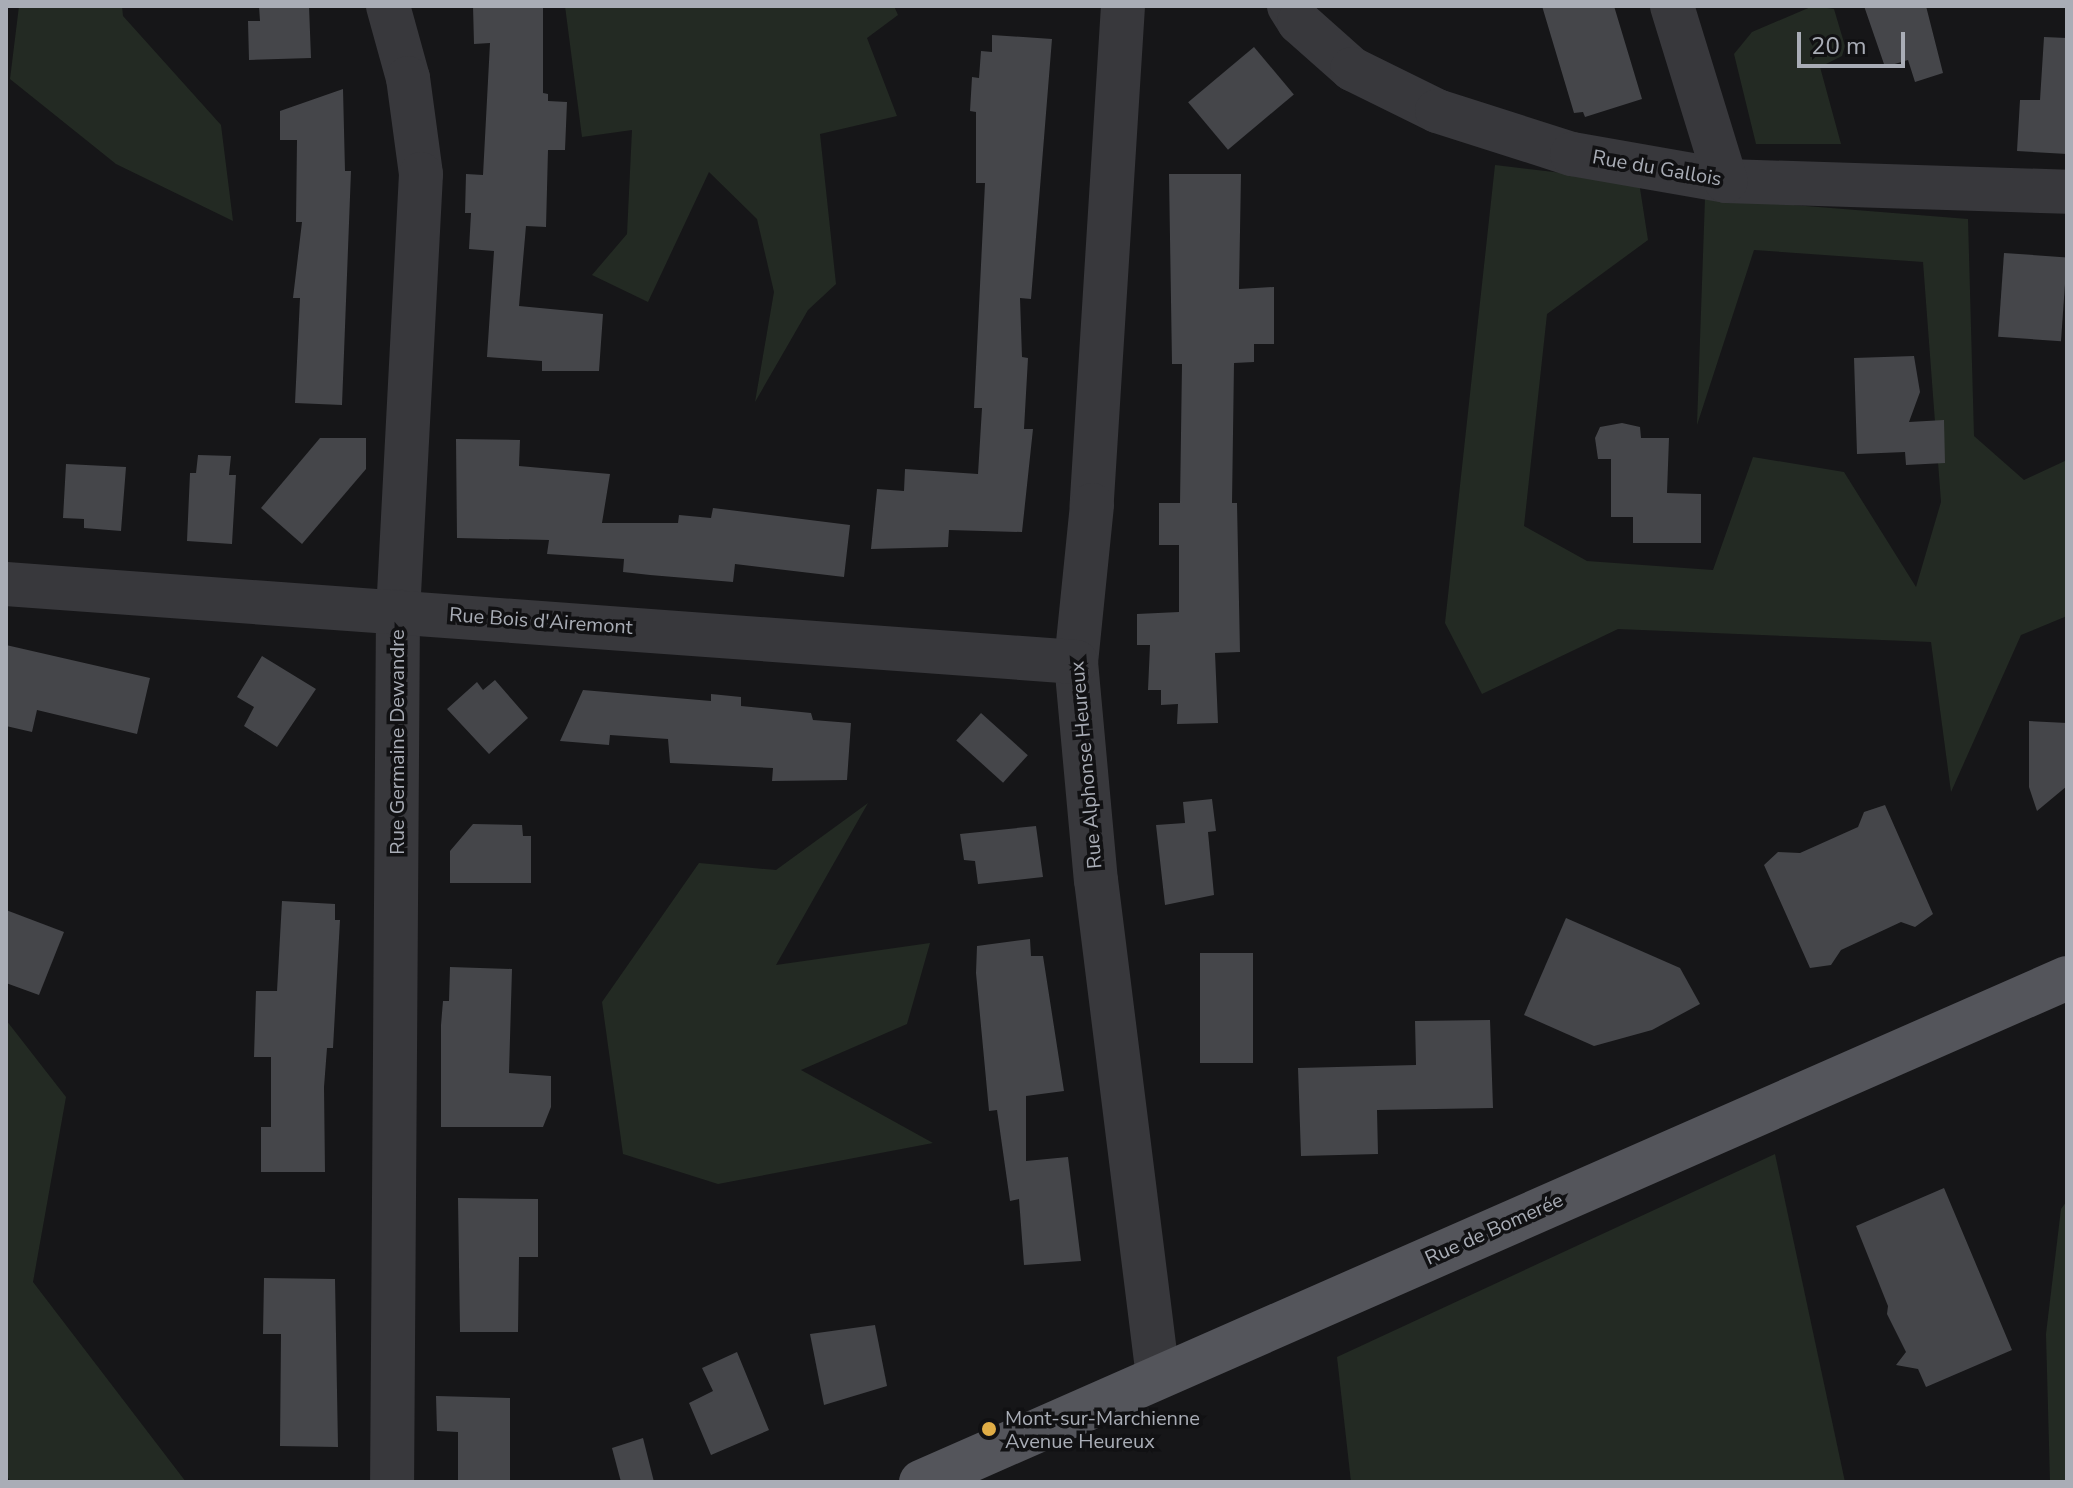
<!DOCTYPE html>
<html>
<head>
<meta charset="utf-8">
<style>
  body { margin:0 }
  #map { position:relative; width:2073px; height:1488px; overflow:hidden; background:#161618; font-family:"Nunito Sans",sans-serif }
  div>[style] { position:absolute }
  .green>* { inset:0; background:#232a23 }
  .building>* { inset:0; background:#45464a; transform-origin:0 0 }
  .minor>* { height:44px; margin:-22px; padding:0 22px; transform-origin:22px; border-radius:22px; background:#38383c }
  .major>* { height:44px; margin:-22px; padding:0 22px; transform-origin:22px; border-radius:22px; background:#54555b }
  .dots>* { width:22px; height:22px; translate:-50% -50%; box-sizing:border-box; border:4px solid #111113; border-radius:50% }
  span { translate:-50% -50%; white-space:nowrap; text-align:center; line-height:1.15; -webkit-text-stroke:7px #111113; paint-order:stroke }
  .street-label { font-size:20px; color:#a9adb6 }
  .poi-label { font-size:20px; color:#a9adb6 }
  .left { translate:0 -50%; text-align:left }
  .frame { position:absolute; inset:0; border:8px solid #a9adb6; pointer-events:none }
  .scale { position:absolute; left:1797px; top:32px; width:108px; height:36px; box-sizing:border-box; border:4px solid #a9adb6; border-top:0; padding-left:10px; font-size:24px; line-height:28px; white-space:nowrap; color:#a9adb6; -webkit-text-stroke:6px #111113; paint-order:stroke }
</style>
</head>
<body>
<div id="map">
  <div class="green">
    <i style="clip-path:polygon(19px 6px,122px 6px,123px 16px,221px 125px,233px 221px,116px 164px,10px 79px)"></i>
    <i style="clip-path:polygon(565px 6px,894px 6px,898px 15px,867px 38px,897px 116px,820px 134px,836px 284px,808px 310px,755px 402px,774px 292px,757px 219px,709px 172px,648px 302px,592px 275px,627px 234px,632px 130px,582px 137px)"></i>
    <i style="clip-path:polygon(1813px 6px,1834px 9px,1845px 46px,1842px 56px,1820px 67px,1841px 144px,1756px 144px,1734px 54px,1752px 32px)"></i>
    <i style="clip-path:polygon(1495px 165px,1639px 182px,1648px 240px,1547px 314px,1524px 526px,1587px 561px,1713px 570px,1753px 457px,1844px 472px,1916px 587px,1941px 502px,1923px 262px,1754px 250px,1697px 425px,1705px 198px,1968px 219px,1974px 436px,2024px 480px,2067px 460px,2067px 616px,2021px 635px,1951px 792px,1931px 642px,1618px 629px,1482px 694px,1445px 623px)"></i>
    <i style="clip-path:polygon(868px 803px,776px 965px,930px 943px,907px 1024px,801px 1070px,933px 1143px,718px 1184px,623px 1154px,602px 1002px,699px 863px,776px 870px)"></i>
    <i style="clip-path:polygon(6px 1020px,66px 1097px,33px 1282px,186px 1482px,10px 1482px,6px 1473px)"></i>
    <i style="clip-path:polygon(1775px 1154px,1845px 1482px,1351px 1482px,1337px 1357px)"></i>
    <i style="clip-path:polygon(2067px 1201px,2067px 1482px,2050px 1482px,2046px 1334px,2061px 1209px)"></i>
  </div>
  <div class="building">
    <i style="clip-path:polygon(259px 6px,309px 6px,311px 58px,249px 60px,248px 21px,260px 21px)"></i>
    <i style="clip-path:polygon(473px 6px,543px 6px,543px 93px,548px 94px,548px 101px,567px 102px,565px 150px,548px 150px,546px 227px,526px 226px,519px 306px,603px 314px,599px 371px,542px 371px,542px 361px,487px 357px,494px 251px,469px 249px,471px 213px,465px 213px,466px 174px,483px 175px,490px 43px,474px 44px)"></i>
    <i style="clip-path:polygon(1542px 6px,1614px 6px,1642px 99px,1585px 117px,1583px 112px,1574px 113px)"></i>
    <i style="clip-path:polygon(1864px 6px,1926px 6px,1943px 73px,1915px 82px,1908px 60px,1885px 67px)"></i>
    <i style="clip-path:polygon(992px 35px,1052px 39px,1031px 299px,1020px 298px,1022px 357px,1028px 358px,1024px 429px,1033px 429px,1022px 532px,949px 530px,948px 547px,871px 549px,877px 489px,904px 491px,905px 469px,978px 474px,982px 408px,974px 408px,985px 183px,976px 183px,976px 112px,970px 111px,972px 77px,979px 78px,981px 51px,992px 52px)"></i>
    <i style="clip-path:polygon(2044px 37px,2067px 38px,2067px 154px,2017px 151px,2020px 100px,2040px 100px)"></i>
    <i style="left:1254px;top:47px;width:62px;height:86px;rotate:50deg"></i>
    <i style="clip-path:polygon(343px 89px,345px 171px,351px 171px,342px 405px,295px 403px,300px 298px,293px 298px,302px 222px,296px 222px,297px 140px,280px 140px,280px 111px)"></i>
    <i style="clip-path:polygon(1169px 174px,1241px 174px,1239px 289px,1274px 287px,1274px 344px,1254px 344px,1254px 362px,1234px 363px,1232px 503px,1237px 503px,1240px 652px,1215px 653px,1218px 723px,1177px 724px,1178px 704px,1161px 705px,1161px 690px,1148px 690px,1150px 645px,1137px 645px,1137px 614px,1179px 612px,1179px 545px,1159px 545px,1159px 503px,1180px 503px,1182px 364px,1172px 364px)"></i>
    <i style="left:2004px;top:253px;width:63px;height:84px;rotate:4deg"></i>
    <i style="clip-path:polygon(1914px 356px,1920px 392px,1909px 422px,1944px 420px,1945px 463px,1906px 465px,1905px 452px,1857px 454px,1854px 358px)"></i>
    <i style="clip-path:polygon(1622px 423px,1640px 427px,1641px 438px,1669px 438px,1667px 493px,1701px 494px,1701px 543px,1633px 543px,1633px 517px,1611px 517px,1611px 459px,1598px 459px,1595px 438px,1600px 427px)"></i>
    <i style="clip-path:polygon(320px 438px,366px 438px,366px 469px,302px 544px,261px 508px)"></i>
    <i style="clip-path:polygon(456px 439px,520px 440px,519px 466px,610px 474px,602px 523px,678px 523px,679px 515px,711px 518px,713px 508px,850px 525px,844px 577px,735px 564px,733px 582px,650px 575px,623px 572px,624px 559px,547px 554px,549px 540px,457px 538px)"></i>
    <i style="clip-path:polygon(198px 455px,231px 456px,229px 475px,236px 475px,232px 544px,187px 541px,190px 473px,196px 473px)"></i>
    <i style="clip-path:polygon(66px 464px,126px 467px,121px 531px,84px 528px,84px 519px,63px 518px)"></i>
    <i style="clip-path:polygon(6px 645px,150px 678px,137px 734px,37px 710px,32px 732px,6px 726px)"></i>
    <i style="clip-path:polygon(262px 656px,316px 689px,277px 747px,244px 726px,254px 707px,237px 697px)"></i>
    <i style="clip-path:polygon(495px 680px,528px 718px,489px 754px,447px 709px,477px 682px,483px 690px)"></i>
    <i style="clip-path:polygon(583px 690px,711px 701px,711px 694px,741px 697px,741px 706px,811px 713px,813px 720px,851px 723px,847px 780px,772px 781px,773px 768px,670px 763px,668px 739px,610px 735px,609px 745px,560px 741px)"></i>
    <i style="left:981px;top:713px;width:63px;height:37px;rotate:42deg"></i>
    <i style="clip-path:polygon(2029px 721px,2067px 723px,2067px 786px,2037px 811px,2029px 787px)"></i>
    <i style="clip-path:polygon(1212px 799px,1216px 831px,1208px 832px,1214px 895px,1165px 905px,1156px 825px,1185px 823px,1183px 802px)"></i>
    <i style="clip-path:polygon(1885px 805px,1933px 914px,1915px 927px,1901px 922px,1841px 950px,1831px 965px,1810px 968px,1764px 865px,1778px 852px,1800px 853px,1858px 827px,1864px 812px)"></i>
    <i style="clip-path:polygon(473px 824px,522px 825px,523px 836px,531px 836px,531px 883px,450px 883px,450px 851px)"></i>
    <i style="clip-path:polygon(1036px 826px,1043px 877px,978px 884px,975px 861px,964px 860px,960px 834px)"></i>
    <i style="clip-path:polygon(282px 901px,335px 904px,335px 920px,340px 920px,333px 1048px,327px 1048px,324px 1087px,325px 1172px,261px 1172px,261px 1127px,271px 1127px,271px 1057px,254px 1057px,256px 991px,277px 991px)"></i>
    <i style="clip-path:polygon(6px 910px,64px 932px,39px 995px,6px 983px)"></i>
    <i style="clip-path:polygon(1566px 918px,1680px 968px,1700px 1004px,1652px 1030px,1594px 1046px,1524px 1015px)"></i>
    <i style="clip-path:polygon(1030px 939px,1031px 956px,1043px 956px,1064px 1091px,1026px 1096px,1026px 1161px,1068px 1157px,1081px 1261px,1024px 1265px,1019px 1199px,1010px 1201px,997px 1110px,989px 1111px,976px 973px,977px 946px)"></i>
    <i style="left:1200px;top:953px;width:53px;height:110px"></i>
    <i style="clip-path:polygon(450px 967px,512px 969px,509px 1073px,551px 1076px,551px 1107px,543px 1127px,441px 1127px,441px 1025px,443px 1001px,449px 1001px)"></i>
    <i style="clip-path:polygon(1490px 1020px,1493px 1108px,1377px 1110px,1378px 1154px,1301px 1156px,1298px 1068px,1416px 1065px,1415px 1021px)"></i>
    <i style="clip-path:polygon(1944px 1188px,2012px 1350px,1926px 1387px,1918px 1369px,1896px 1365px,1906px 1352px,1887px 1314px,1888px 1306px,1856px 1226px)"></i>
    <i style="clip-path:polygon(458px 1198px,538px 1199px,538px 1257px,519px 1257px,518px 1332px,460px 1332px)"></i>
    <i style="clip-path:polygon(264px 1278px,335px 1279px,338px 1447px,280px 1446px,281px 1334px,263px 1334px)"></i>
    <i style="clip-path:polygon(875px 1325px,887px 1386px,824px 1405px,810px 1334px)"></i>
    <i style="clip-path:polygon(737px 1352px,769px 1430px,711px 1455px,689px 1403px,713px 1391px,702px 1368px)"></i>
    <i style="clip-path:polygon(436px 1396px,510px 1398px,510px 1482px,458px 1482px,458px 1432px,437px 1431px)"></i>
    <i style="clip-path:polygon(643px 1438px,654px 1482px,621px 1482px,612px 1448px)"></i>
  </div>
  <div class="minor">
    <i style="left:388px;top:6px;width:75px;rotate:74.5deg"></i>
    <i style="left:408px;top:78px;width:97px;rotate:82.3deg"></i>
    <i style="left:421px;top:174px;width:438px;rotate:93deg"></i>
    <i style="left:398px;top:611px;width:871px;rotate:90.39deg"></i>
    <i style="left:1123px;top:6px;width:500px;rotate:93.6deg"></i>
    <i style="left:1092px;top:505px;width:158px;rotate:95.8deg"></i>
    <i style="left:1076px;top:662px;width:219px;rotate:84.8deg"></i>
    <i style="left:1096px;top:880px;width:501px;rotate:82.89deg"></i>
    <i style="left:1289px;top:6px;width:19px;rotate:58deg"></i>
    <i style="left:1299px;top:22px;width:71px;rotate:41.6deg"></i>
    <i style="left:1352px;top:69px;width:95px;rotate:26.3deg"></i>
    <i style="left:1437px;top:111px;width:142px;rotate:17.7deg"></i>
    <i style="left:1572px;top:154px;width:156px;rotate:9.9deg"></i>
    <i style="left:1726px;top:181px;width:341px;rotate:1.8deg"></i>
    <i style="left:1672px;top:6px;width:183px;rotate:72.9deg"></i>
    <i style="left:6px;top:584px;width:1073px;rotate:4.17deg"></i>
  </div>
  <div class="major">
    <i style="left:921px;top:1482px;width:1252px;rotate:-23.74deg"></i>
  </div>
  <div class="dots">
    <i style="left:989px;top:1429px;background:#e0ad46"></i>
  </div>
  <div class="street-label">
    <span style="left:1657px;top:168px;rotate:10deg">Rue du Gallois</span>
    <span style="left:541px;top:621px;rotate:4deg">Rue Bois d'Airemont</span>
    <span style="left:397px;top:742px;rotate:-90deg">Rue Germaine Dewandre</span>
    <span style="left:1086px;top:765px;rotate:-95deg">Rue Alphonse Heureux</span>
    <span style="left:1494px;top:1229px;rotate:-24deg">Rue de Bomerée</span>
  </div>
  <div class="poi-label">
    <span class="left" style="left:1005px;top:1430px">Mont-sur-Marchienne<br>Avenue Heureux</span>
  </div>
  <div class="frame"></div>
  <div class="scale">20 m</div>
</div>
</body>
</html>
